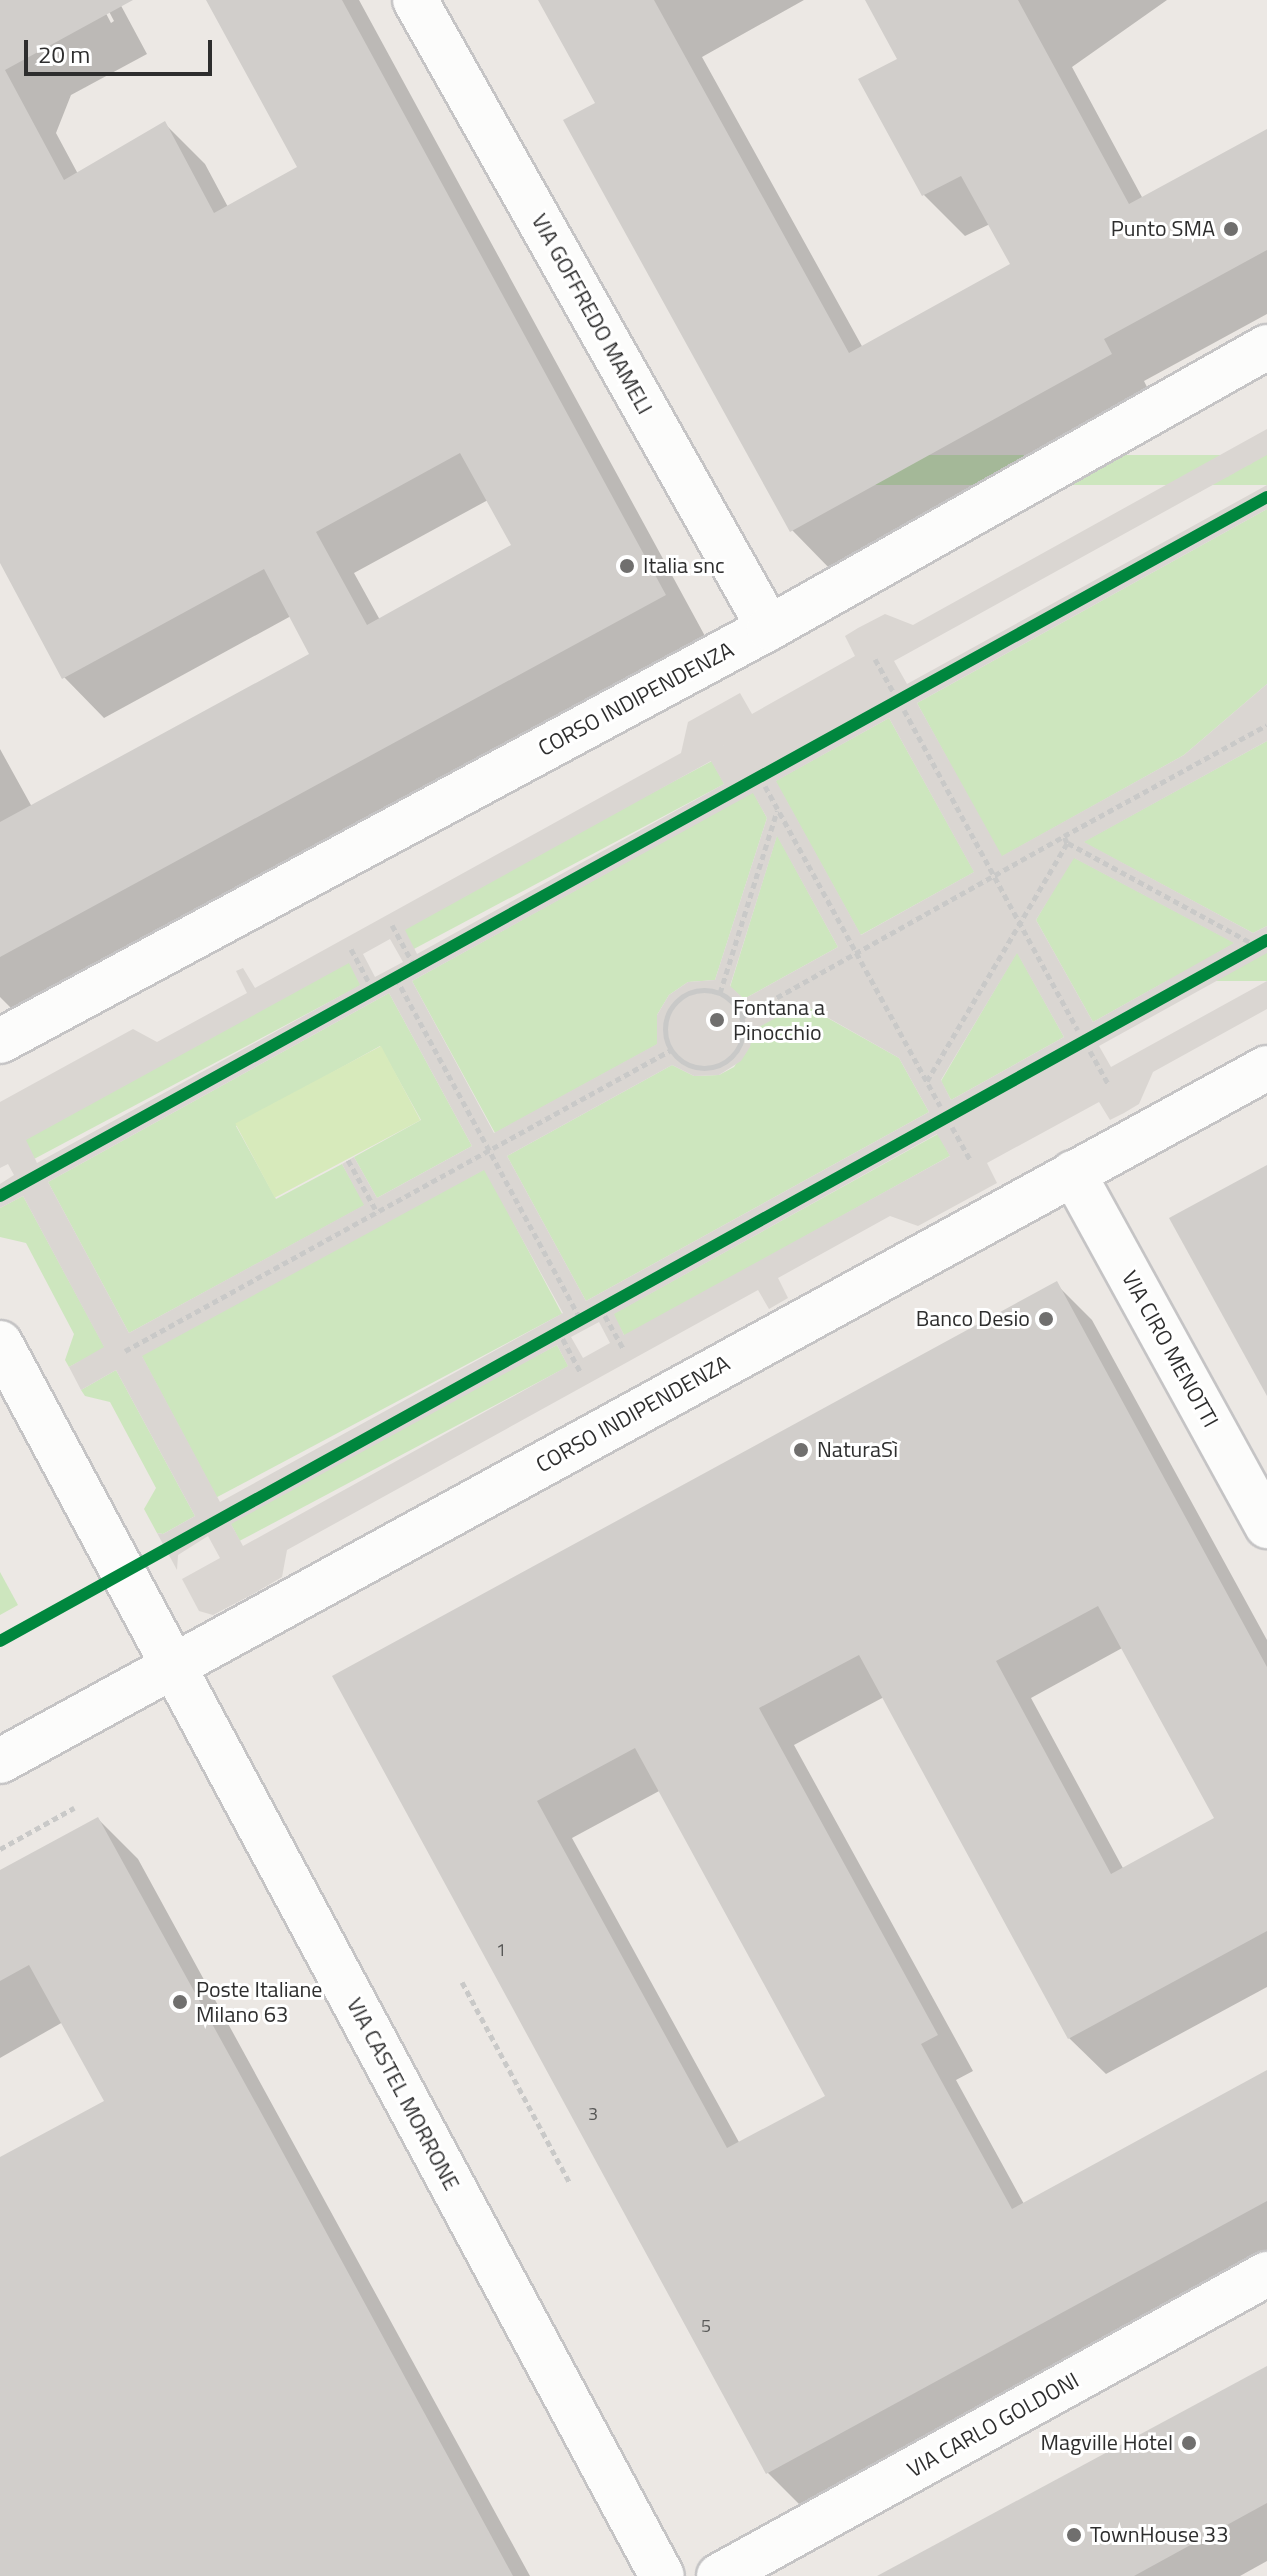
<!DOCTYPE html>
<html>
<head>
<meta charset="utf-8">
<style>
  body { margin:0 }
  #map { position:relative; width:1267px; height:2576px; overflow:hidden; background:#ece8e4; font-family:"Titillium Web",sans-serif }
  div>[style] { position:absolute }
  .green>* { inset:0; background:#cde6be; transform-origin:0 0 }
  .pitch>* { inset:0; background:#d7eabb; transform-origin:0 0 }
  .plaza>* { inset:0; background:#dad6d2 }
  .shadow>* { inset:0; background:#0003 }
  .building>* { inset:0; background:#d1cecb }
  .path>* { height:5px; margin-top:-2.5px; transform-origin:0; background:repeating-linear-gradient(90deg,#c9c9c8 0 6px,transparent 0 10px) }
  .path>.ring { margin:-2.5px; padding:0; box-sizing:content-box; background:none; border:5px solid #c9c9c8; border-radius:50% }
  .roads { filter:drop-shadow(2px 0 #c5c4c5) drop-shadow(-2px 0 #c5c4c5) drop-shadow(0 2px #c5c4c5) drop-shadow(0 -2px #c5c4c5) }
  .street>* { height:44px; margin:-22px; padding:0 22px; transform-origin:22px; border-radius:22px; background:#fcfcfb }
  .secondary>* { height:44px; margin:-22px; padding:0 22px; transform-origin:22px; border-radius:22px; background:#fcfcfb }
  .cycleway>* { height:12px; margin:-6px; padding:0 6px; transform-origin:6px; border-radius:6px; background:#00873e }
  .dots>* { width:22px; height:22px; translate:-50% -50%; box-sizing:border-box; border:4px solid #fff; border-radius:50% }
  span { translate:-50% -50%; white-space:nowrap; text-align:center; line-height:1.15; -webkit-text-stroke:6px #fff; paint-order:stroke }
  .number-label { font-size:18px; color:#585857 }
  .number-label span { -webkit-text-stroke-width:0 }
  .poi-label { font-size:22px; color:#2e2e2e }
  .right { translate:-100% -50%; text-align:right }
  .left { translate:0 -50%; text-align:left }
  .street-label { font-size:22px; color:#2e2e2e }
  .scale { position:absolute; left:24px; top:40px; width:188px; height:36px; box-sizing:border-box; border:4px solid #2e2e2e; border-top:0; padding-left:10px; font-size:24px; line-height:28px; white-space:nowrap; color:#2e2e2e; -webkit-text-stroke:6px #fff; paint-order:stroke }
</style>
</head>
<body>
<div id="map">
  <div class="green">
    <i style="left:1267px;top:455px;width:30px;height:426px;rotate:90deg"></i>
    <i style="clip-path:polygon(1267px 509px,1267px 684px,1184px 755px,1001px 857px,917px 703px)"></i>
    <i style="left:889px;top:718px;width:176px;height:130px;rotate:61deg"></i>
    <i style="clip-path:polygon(1267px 741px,1267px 926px,1253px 933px,1083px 842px)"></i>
    <i style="left:712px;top:761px;width:26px;height:352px;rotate:62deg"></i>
    <i style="clip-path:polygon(753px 792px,767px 818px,715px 980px,688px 982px,669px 995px,657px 1015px,658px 1044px,495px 1133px,412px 981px)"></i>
    <i style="clip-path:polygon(777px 835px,838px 947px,744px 999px,730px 987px)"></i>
    <i style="clip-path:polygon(1073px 857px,1235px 943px,1093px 1022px,1036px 920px)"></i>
    <i style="clip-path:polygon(1017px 952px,1064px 1037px,951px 1100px,941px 1081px)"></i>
    <i style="left:1267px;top:953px;width:28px;height:192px;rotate:90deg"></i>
    <i style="left:349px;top:962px;width:26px;height:370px;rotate:62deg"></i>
    <i style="clip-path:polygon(389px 993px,472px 1146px,377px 1198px,354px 1157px,421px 1120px,380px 1046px,236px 1126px,276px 1199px,342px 1164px,365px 1205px,129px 1333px,48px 1182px)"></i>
    <i style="clip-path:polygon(801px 1003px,899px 1058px,929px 1112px,586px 1301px,507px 1156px,672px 1065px,694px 1076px,719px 1075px,734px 1067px,752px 1039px,753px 1030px)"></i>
    <i style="left:938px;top:1134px;width:25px;height:372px;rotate:61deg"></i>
    <i style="left:485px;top:1169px;width:164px;height:391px;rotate:62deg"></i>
    <i style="clip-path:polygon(23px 1196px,105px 1348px,69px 1367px,65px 1360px,74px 1334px,26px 1243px,0 1237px,0 1208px)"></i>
    <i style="left:557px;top:1345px;width:24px;height:372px;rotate:62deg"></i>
    <i style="clip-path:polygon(116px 1370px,195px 1516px,163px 1534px,157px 1533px,144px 1509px,156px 1488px,110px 1402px,85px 1396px,81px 1390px)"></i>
    <i style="clip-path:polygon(0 1572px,18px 1605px,0 1615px)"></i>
  </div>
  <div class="pitch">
    <i style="left:381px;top:1046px;width:84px;height:165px;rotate:62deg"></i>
  </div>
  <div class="plaza">
    <i style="clip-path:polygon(evenodd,1267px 429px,1267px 455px,894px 661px,907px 684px,1267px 485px,1267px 509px,917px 703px,1002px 856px,1184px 755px,1267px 684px,1267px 741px,1084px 842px,1253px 933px,1267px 926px,1267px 953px,1099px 1046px,1111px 1067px,1267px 981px,1267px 1009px,1153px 1072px,1139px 1104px,1124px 1113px,1110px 1120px,1099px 1102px,987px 1163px,997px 1183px,918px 1226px,890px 1216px,778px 1278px,788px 1298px,769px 1309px,758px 1290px,287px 1550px,282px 1577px,255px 1593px,213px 1615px,199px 1611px,182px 1579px,220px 1558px,208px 1536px,178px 1555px,177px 1570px,157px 1533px,163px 1534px,195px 1516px,116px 1370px,81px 1390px,69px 1367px,104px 1347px,23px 1196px,0 1208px,0 1184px,14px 1175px,8px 1164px,0 1168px,0 1102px,133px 1029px,157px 1042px,247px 993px,236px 971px,243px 968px,255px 988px,681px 753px,688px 722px,740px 693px,752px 714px,855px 656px,845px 636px,858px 628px,885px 614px,913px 625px,1267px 429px,889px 718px,974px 872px,861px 935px,776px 781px,889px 718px,1267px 429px,711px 761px,724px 784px,417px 954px,405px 930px,711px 761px,1267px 429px,753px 793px,767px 818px,715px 980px,688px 982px,669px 995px,657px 1015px,657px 1044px,494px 1133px,412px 981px,753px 793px,1267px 429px,777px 836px,838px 947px,744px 999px,730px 986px,777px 836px,1267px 429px,1074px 858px,1234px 943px,1093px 1022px,1036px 920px,1074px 858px,1267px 429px,390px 939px,403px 962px,375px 977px,363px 954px,390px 939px,1267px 429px,1017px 953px,1064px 1037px,951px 1100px,941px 1080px,1017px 953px,1267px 429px,349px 963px,360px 985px,37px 1163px,26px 1140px,349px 963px,1267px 429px,389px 993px,472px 1146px,377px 1198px,354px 1157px,342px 1164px,364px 1205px,129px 1333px,48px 1182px,389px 993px,1267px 429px,802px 1003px,899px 1058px,929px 1112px,586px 1301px,507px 1156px,672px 1065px,694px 1076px,719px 1075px,741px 1061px,750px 1047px,754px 1030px,802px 1003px,1267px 429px,937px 1134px,950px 1156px,624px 1335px,614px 1314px,937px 1134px,1267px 429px,484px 1170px,563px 1313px,220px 1502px,142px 1356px,484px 1170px,1267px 429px,599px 1322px,610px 1343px,583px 1358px,571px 1337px,599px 1322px,1267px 429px,557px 1345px,568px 1366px,243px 1546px,231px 1524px,557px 1345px)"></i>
  </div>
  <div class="shadow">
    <i style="clip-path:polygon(evenodd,0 0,99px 0,111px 23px,114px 21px,103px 0,118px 0,147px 54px,71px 95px,56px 133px,78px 174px,165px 124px,205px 164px,228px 207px,300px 168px,209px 0,359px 0,705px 636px,14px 1011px,0 997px,0 749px,32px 807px,312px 654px,291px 616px,104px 718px,64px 677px,0 559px,0 0,488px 500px,513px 546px,380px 620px,354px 573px,488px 500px)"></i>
    <i style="clip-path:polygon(540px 0,804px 0,702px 57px,863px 348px,1012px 265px,990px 224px,965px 236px,924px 195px,861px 80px,899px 60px,867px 0,1167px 0,1072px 67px,1143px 199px,1267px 131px,1267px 314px,1144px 381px,1151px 395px,833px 572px,792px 530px,598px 104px)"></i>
    <i style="clip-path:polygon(evenodd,1056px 1284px,1092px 1320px,1267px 1640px,1267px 1987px,1106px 2074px,1069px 2038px,884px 1697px,794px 1745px,973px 2071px,956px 2080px,1024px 2204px,1267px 2071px,1267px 2257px,804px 2509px,768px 2473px,334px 1677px,1056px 1284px,1124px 1647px,1217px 1819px,1124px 1870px,1031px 1698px,1124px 1647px,1056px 1284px,661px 1790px,828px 2097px,740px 2144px,572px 1838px,661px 1790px)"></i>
    <i style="clip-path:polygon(98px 1819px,138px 1859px,530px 2576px,0 2576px,0 2159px,106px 2101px,63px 2022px,0 2058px,0 1873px)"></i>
    <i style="clip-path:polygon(1267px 2368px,1267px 2561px,1240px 2576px,882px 2576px)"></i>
  </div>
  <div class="building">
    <i style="clip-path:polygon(evenodd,0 0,133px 0,5px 70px,64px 180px,165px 121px,214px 213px,297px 167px,206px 0,342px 0,666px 595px,0 957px,0 822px,309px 654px,264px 569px,62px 679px,0 563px,0 0,460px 453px,511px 545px,367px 625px,316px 532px,460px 453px)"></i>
    <i style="clip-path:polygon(538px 0,654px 0,849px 353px,1010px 264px,961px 176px,922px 196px,858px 79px,897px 59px,865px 0,1018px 0,1129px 204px,1267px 129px,1267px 250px,1104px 339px,1112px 354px,790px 532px,563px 120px,595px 103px)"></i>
    <i style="clip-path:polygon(1267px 1165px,1267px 1396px,1169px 1218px)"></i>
    <i style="clip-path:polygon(evenodd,1057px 1281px,1267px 1667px,1267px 1931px,1068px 2039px,859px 1655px,759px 1708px,938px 2035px,921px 2044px,1012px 2209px,1267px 2070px,1267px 2201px,766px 2474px,332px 1676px,1057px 1281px,1098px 1606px,1214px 1818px,1111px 1874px,996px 1661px,1098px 1606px,1057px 1281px,635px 1748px,825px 2096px,727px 2148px,537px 1801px,635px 1748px)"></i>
    <i style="clip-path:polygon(98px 1817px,269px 2127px,513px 2576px,0 2576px,0 2157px,104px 2101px,29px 1965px,0 1981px,0 1870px)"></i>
    <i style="clip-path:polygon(1267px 2366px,1267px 2503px,1134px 2576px,877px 2576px)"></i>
  </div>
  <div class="path">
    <i style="left:875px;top:659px;width:38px;rotate:61deg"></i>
    <i style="left:904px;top:710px;width:364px;rotate:61.5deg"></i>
    <i style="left:765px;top:786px;width:365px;rotate:61.3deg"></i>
    <i style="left:1068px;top:843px;width:215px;rotate:28.6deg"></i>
    <i style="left:392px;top:925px;width:48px;rotate:61.3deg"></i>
    <i style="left:351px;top:949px;width:47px;rotate:61.8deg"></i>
    <i style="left:396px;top:978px;width:387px;rotate:61.6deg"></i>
    <i class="ring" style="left:665px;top:990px;width:73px;height:73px"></i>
    <i style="left:720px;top:993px;width:191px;rotate:-72.6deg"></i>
    <i style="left:742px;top:1017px;width:369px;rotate:-29.3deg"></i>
    <i style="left:1090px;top:1051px;width:37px;rotate:61deg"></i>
    <i style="left:927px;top:1081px;width:276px;rotate:-59.5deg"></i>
    <i style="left:1067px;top:843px;width:8px;rotate:-113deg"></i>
    <i style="left:1064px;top:836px;width:231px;rotate:-28.7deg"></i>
    <i style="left:952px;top:1127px;width:38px;rotate:61deg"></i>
    <i style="left:348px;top:1160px;width:60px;rotate:60.9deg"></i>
    <i style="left:600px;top:1307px;width:49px;rotate:60.8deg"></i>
    <i style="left:558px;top:1330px;width:49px;rotate:61.9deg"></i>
    <i style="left:125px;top:1351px;width:623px;rotate:-28.87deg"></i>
    <i style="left:0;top:1849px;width:85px;rotate:-29deg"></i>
    <i style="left:462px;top:1982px;width:228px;rotate:61.8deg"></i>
  </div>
  <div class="roads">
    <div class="street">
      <i style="left:415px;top:0;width:721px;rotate:60.59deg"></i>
      <i style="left:1073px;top:1173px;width:403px;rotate:61.2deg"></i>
      <i style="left:0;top:1343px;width:1399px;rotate:61.77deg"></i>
      <i style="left:719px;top:2576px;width:626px;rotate:-28.86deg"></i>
    </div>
    <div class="secondary">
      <i style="left:0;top:1041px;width:873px;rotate:-28.24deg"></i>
      <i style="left:769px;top:628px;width:572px;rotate:-29.43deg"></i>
      <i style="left:0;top:1761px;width:1444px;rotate:-28.68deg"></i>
    </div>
  </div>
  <div class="cycleway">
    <i style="left:0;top:1196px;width:1447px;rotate:-28.89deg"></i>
    <i style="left:0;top:1641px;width:1448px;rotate:-28.95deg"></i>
  </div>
  <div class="dots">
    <i style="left:1231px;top:229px;background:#706f6e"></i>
    <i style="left:627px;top:566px;background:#706f6e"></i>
    <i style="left:717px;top:1020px;background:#706f6e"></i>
    <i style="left:1046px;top:1319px;background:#706f6e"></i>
    <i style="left:801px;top:1450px;background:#706f6e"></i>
    <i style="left:180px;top:2002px;background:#706f6e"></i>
    <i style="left:1189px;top:2443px;background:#706f6e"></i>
    <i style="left:1074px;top:2535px;background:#706f6e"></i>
  </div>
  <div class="number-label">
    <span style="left:501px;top:1950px">1</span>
    <span style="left:593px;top:2114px">3</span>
    <span style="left:706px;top:2326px">5</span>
  </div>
  <div class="poi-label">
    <span class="right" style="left:1215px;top:229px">Punto SMA</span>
    <span class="left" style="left:643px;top:566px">Italia snc</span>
    <span class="left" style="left:733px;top:1020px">Fontana a<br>Pinocchio</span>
    <span class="right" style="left:1030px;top:1319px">Banco Desio</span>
    <span class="left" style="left:817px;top:1450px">NaturaSì</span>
    <span class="left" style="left:196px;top:2002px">Poste Italiane<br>Milano 63</span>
    <span class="right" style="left:1173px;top:2443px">Magville Hotel</span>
    <span class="left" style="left:1090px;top:2535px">TownHouse 33</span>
  </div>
  <div class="street-label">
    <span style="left:592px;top:314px;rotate:61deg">VIA GOFFREDO MAMELI</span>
    <span style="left:636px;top:699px;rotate:-28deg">CORSO INDIPENDENZA</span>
    <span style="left:1170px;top:1349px;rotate:61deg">VIA CIRO MENOTTI</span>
    <span style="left:633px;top:1414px;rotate:-29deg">CORSO INDIPENDENZA</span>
    <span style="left:403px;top:2094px;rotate:62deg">VIA CASTEL MORRONE</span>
    <span style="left:993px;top:2425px;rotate:-29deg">VIA CARLO GOLDONI</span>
  </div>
  <div class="scale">20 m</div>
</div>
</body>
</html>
